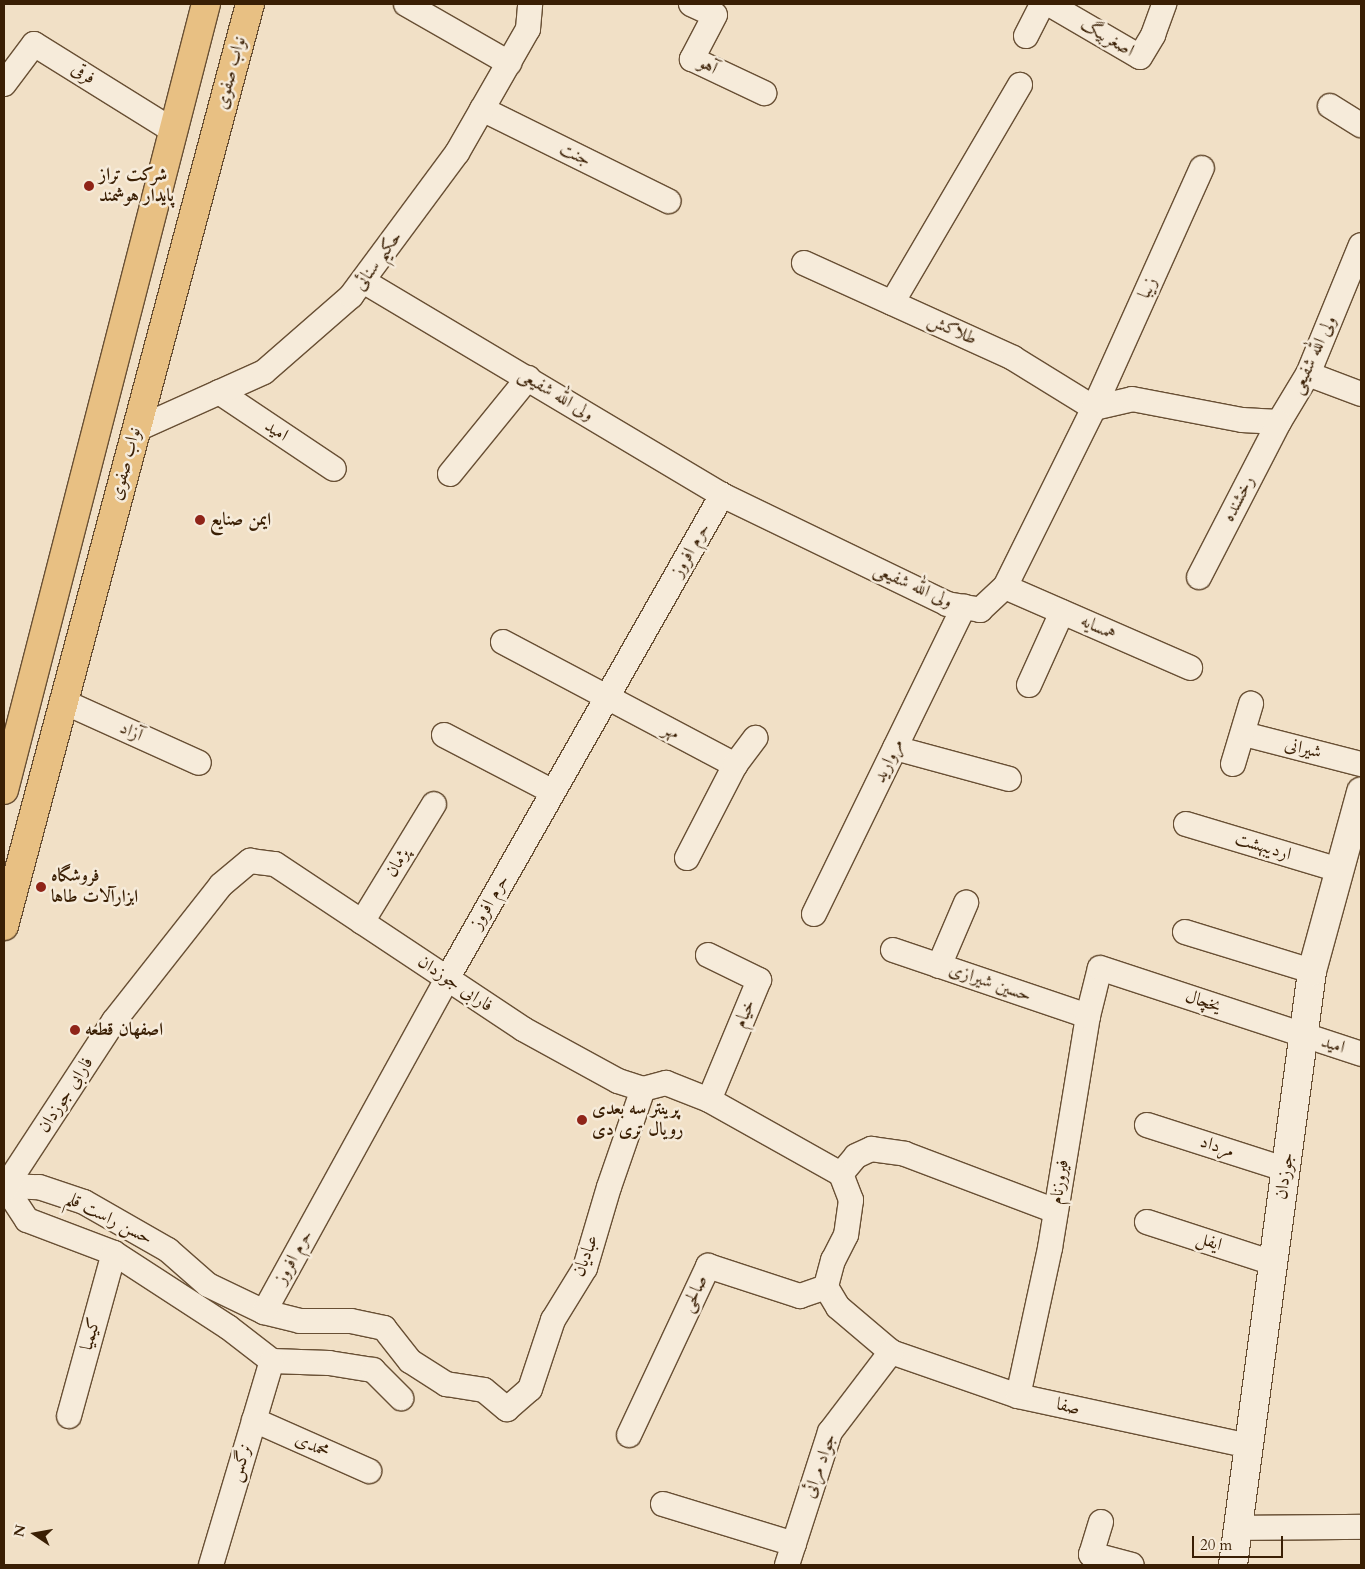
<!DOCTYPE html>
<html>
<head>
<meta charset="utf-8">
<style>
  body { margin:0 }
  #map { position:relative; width:1365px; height:1569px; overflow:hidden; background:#f1e0c6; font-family:Cardo,Amiri,serif }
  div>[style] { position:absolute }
  .roads { filter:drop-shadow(1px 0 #684f34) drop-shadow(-1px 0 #684f34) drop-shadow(0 1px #684f34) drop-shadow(0 -1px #684f34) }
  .minor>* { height:24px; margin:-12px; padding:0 12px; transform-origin:12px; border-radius:12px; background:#f6ebda }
  .tertiary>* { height:28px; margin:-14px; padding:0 14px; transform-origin:14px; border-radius:14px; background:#f6ebda }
  .primary>* { height:28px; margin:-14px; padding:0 14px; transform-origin:14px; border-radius:14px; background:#e8c083 }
  .dots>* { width:14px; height:14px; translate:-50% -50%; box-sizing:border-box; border:2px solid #f6ebda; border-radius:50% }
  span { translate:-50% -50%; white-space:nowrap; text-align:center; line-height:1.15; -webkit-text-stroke:5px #f6ebda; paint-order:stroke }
  .street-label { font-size:18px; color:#3a1f04 }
  .poi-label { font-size:18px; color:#3a1f04; font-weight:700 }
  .left { translate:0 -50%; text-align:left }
  .frame { position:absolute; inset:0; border:5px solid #3a1f04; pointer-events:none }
  .north { position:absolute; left:10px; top:1509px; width:50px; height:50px; -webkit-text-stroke:4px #f6ebda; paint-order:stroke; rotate:282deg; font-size:14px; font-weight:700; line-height:20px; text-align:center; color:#3a1f04 }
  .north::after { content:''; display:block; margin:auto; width:18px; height:22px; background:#3a1f04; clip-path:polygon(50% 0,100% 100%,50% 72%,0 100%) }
  .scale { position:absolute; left:1192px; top:1536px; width:91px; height:22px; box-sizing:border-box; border:2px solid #3a1f04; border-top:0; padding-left:6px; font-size:15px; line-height:18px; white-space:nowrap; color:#3a1f04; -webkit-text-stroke:4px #f6ebda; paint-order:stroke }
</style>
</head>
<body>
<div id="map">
  <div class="roads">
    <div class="minor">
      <i style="left:406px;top:4px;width:119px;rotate:29.8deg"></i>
      <i style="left:691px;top:4px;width:26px;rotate:25deg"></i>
      <i style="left:715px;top:15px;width:50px;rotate:117.6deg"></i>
      <i style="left:692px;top:59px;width:80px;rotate:25.3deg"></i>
      <i style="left:1049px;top:4px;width:105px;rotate:30.2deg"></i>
      <i style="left:1140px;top:57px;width:26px;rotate:-59deg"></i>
      <i style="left:1153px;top:35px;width:33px;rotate:-70deg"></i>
      <i style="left:1026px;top:36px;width:36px;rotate:-63deg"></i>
      <i style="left:4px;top:84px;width:50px;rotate:-53.1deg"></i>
      <i style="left:34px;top:44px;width:165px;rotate:31.9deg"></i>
      <i style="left:1330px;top:106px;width:36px;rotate:32deg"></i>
      <i style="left:482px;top:109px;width:208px;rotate:26.3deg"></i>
      <i style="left:804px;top:263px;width:230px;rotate:24.4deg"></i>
      <i style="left:1013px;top:358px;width:95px;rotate:31.7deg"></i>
      <i style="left:1094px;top:408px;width:263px;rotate:-65.8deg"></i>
      <i style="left:363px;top:281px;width:418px;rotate:30.8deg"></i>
      <i style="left:722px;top:495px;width:250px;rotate:25.8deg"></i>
      <i style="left:947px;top:604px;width:34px;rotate:10deg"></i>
      <i style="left:980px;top:610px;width:34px;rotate:-43deg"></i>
      <i style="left:1005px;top:587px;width:200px;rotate:-63.6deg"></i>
      <i style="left:1094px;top:408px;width:39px;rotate:-13deg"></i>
      <i style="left:1132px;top:399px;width:112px;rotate:10.8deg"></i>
      <i style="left:1242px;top:420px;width:37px;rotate:3deg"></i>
      <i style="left:1279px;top:422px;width:56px;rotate:-58.9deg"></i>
      <i style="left:1308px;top:374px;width:139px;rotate:-67.7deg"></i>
      <i style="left:892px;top:303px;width:253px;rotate:-59.6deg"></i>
      <i style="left:1308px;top:374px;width:57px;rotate:20.7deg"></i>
      <i style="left:219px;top:392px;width:138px;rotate:33.8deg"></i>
      <i style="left:135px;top:430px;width:141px;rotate:-24.2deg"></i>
      <i style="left:264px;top:372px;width:116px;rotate:-41.1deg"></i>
      <i style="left:351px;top:296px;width:178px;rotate:-53.5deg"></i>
      <i style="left:457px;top:153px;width:143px;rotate:-60.2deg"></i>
      <i style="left:528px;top:29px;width:25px;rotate:-85deg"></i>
      <i style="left:450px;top:474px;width:124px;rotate:-50.9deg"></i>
      <i style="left:1199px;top:577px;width:174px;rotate:-62.7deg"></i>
      <i style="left:1005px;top:587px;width:202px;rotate:23.6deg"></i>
      <i style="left:503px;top:642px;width:263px;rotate:27.9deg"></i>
      <i style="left:1029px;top:685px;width:80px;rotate:-65.7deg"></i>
      <i style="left:62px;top:701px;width:150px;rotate:24.3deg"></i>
      <i style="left:1244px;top:734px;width:121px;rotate:14.4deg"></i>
      <i style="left:444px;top:735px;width:123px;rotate:27.6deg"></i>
      <i style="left:895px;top:748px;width:118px;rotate:15.2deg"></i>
      <i style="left:1233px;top:764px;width:63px;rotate:-73.3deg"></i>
      <i style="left:1186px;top:824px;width:160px;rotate:16.7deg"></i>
      <i style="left:687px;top:858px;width:105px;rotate:-62.7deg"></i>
      <i style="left:735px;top:765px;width:34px;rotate:-53deg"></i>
      <i style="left:814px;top:914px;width:342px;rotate:-64deg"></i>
      <i style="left:362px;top:922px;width:138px;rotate:-58.6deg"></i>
      <i style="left:1185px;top:932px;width:133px;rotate:17.1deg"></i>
      <i style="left:893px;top:950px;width:206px;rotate:18.7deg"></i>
      <i style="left:708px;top:955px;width:57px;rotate:26.1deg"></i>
      <i style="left:759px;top:980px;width:130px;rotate:112.6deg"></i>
      <i style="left:939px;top:966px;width:69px;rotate:-66.8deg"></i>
      <i style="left:1147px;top:1125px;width:147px;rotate:17.8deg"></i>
      <i style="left:841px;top:1174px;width:23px;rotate:-50deg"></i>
      <i style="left:856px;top:1156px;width:17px;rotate:-25deg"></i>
      <i style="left:871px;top:1149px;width:34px;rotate:8deg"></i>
      <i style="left:905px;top:1154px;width:161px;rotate:20.7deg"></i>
      <i style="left:4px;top:1185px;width:42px;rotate:56.7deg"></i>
      <i style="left:27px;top:1220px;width:93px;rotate:20.8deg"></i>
      <i style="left:114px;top:1253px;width:136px;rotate:33deg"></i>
      <i style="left:228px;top:1327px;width:56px;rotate:37.7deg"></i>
      <i style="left:272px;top:1361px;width:57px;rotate:2deg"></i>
      <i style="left:329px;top:1363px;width:45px;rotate:9deg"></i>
      <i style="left:373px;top:1370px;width:40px;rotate:45deg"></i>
      <i style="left:5px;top:1186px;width:34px;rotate:2deg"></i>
      <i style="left:39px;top:1187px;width:47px;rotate:18.4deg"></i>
      <i style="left:84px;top:1202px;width:97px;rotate:29.7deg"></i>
      <i style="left:168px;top:1250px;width:53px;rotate:41.2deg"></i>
      <i style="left:208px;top:1285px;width:62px;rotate:25.7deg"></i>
      <i style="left:264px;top:1312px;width:37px;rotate:14deg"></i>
      <i style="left:300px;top:1321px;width:51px"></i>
      <i style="left:351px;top:1321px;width:34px;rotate:12deg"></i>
      <i style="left:384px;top:1328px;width:42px;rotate:51.8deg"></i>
      <i style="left:410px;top:1361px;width:43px;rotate:32.6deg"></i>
      <i style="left:446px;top:1384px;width:38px;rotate:9deg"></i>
      <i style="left:484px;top:1390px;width:30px;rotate:40deg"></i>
      <i style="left:507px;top:1409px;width:30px;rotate:-41deg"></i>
      <i style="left:530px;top:1389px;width:73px;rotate:-71.6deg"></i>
      <i style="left:553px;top:1320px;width:61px;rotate:-58.4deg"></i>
      <i style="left:585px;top:1268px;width:84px;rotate:-73.5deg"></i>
      <i style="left:609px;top:1187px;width:104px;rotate:-70.9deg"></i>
      <i style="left:4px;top:1189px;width:201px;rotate:-56.8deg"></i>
      <i style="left:114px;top:1021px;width:173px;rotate:-51.8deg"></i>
      <i style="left:221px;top:885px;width:38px;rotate:-40deg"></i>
      <i style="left:250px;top:861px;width:25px;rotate:7deg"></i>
      <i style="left:275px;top:864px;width:298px;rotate:33.6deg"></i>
      <i style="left:523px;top:1029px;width:108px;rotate:28.7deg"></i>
      <i style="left:618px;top:1081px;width:26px;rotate:18deg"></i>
      <i style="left:643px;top:1089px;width:24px;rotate:-15deg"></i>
      <i style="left:666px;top:1083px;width:46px;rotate:21.6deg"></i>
      <i style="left:709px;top:1100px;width:151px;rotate:29.3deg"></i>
      <i style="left:841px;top:1174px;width:28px;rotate:69deg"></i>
      <i style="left:851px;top:1200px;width:35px;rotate:98deg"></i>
      <i style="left:846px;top:1235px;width:28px;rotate:117deg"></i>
      <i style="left:833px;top:1260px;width:28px;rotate:105deg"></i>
      <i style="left:826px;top:1287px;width:23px;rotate:59deg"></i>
      <i style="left:838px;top:1307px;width:70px;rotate:40.3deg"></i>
      <i style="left:891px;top:1352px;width:134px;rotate:19.1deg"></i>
      <i style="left:1018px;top:1396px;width:237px;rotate:12.2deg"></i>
      <i style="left:1147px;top:1222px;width:129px;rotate:18deg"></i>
      <i style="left:264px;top:1312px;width:380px;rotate:-61.2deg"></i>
      <i style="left:447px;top:979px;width:557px;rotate:-60.4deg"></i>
      <i style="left:1018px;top:1396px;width:151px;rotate:-77.8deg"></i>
      <i style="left:1050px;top:1248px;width:235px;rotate:-80.7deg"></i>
      <i style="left:1088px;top:1016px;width:49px;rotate:-76deg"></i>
      <i style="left:1100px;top:968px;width:275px;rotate:18.2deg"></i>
      <i style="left:69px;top:1416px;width:169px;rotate:-74.6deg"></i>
      <i style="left:254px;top:1420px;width:126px;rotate:23.9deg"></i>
      <i style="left:629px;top:1435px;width:187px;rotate:-64.9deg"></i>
      <i style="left:708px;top:1266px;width:97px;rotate:18.1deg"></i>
      <i style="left:800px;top:1296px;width:28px;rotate:-19deg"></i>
      <i style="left:663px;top:1504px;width:137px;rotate:17deg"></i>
      <i style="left:1101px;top:1522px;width:34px;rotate:107deg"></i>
      <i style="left:1091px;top:1554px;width:42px;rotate:15deg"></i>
      <i style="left:1239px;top:1528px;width:122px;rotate:-0.5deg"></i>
      <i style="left:211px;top:1565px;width:213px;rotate:-73.4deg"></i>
      <i style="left:787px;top:1565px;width:140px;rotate:-72.1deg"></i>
      <i style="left:830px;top:1432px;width:101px;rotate:-52.7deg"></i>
    </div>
    <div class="tertiary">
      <i style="left:1233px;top:1565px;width:599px;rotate:-82.42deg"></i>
      <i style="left:1312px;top:971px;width:186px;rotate:-74.7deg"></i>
    </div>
    <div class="primary">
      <i style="left:4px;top:790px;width:812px;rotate:-75.59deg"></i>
      <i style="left:4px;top:926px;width:954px;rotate:-75.06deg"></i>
    </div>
  </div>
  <div class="dots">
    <i style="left:89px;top:186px;background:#8f2418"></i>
    <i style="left:200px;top:520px;background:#8f2418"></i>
    <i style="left:41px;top:887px;background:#8f2418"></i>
    <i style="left:75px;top:1030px;background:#8f2418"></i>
    <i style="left:582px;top:1120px;background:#8f2418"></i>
  </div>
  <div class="street-label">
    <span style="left:1107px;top:38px;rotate:30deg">اصغربیگ</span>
    <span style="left:708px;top:66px;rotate:28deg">آهو</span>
    <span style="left:231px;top:73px;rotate:-75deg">نواب صفوی</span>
    <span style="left:83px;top:74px;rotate:32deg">فرقی</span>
    <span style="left:575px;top:155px;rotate:26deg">جنت</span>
    <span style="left:378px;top:261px;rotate:-54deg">حکیم سنائی</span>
    <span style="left:1148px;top:288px;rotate:-66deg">زیبا</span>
    <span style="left:952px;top:330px;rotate:24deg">طلاکش</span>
    <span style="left:1314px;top:355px;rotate:-65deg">ولی الله شفیعی</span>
    <span style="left:556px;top:395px;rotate:31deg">ولی الله شفیعی</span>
    <span style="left:276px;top:431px;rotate:33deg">امید</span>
    <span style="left:126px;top:464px;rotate:-75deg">نواب صفوی</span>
    <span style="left:1239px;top:499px;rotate:-63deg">رخشنده</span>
    <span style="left:691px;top:550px;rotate:-60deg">حرم افروز</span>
    <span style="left:913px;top:586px;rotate:24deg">ولی الله شفیعی</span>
    <span style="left:1098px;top:628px;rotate:24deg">همسایه</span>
    <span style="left:131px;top:732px;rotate:24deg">آزاد</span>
    <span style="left:671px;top:732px;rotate:27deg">مهر</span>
    <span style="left:1303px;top:749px;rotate:14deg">شیرانی</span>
    <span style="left:889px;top:761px;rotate:-64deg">مروارید</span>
    <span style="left:1263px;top:847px;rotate:17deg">اردیبهشت</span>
    <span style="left:398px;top:863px;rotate:-59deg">پژمان</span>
    <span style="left:490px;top:902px;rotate:-60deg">حرم افروز</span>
    <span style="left:990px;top:983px;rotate:19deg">حسین شیرازی</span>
    <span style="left:455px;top:984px;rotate:34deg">فارابی جوزدان</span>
    <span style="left:1203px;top:1002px;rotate:18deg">یخچال</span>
    <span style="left:745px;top:1014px;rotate:-67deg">خیام</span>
    <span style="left:1333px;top:1045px;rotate:18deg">امید</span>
    <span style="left:66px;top:1095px;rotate:-57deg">فارابی جوزدان</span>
    <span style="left:1217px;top:1147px;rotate:18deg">مرداد</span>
    <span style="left:1285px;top:1176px;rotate:-81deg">جوزدان</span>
    <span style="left:1060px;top:1182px;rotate:-81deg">فیروزنام</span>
    <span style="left:109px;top:1219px;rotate:27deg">حسن راست قلم</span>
    <span style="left:1209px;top:1242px;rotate:18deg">ایفل</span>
    <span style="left:586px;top:1256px;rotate:-69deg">عبادیان</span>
    <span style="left:294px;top:1257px;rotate:-61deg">حرم افروز</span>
    <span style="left:695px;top:1294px;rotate:-65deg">صالحی</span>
    <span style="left:91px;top:1334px;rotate:-75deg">کیمیا</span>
    <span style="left:1068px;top:1407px;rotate:12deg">صفا</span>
    <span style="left:312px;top:1446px;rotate:24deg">محمدی</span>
    <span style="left:241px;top:1463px;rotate:-73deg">نرگس</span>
    <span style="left:820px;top:1466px;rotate:-70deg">جواد مرائی</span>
  </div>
  <div class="poi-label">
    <span class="left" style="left:99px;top:186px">شرکت تراز<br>پایدار هوشمند</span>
    <span class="left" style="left:210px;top:520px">ایمن صنایع</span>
    <span class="left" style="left:51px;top:887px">فروشگاه<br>ابزارآلات طاها</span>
    <span class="left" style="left:85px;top:1030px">اصفهان قطعه</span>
    <span class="left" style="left:592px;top:1120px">پرینتر سه بعدی<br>رویال تری دی</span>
  </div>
  <div class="frame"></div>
  <div class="north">N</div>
  <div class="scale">20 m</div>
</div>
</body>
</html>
